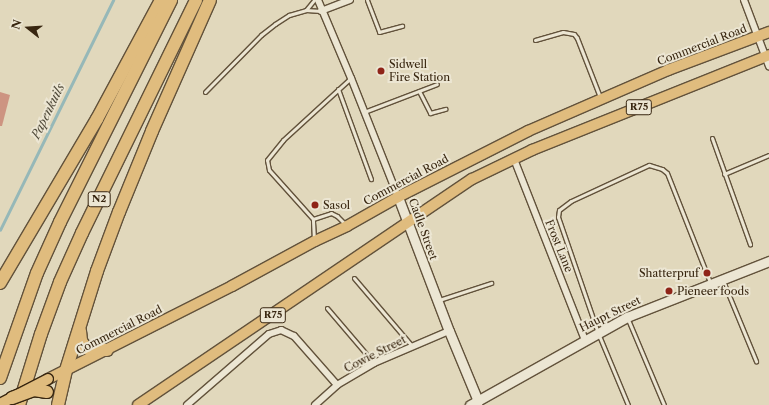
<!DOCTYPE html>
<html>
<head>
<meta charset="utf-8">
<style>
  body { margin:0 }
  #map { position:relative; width:769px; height:405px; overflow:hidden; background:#e1d8bc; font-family:"Libre Caslon Text",serif }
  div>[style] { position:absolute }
  .stream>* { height:2.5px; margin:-1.25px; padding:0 1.25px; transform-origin:1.25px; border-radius:1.25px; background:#96b8b8 }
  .building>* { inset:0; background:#cd9481 }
  .roads { filter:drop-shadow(1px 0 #62523b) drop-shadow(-1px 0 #62523b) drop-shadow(0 1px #62523b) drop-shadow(0 -1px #62523b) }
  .lane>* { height:3px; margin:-1.5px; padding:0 1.5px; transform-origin:1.5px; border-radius:1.5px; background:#ece6d3 }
  .street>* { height:6px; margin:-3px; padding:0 3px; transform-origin:3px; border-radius:3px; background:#ece6d3 }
  .secondary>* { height:9px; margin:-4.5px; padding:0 4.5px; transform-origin:4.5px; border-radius:4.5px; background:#ece6d3 }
  .primary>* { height:10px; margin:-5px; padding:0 5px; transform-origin:5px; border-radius:5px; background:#e0bc7e }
  .highway>* { height:12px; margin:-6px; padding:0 6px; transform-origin:6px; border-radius:6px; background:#e0bc7e }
  .bridges { filter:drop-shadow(1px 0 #382610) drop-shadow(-1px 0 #382610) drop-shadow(0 1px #382610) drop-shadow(0 -1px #382610) }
  .primary-bridge>* { height:10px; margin:-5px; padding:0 5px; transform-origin:5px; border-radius:5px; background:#e0bc7e }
  .highway-bridge>* { height:12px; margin:-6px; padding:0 6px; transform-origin:6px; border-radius:6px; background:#e0bc7e }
  .dots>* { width:11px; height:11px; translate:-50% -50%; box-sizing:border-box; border:2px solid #ece6d3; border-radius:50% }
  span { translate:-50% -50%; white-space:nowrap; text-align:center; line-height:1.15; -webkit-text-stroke:4px #ece6d3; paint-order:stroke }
  .shield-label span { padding:1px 3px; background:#ece6d3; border:1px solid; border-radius:3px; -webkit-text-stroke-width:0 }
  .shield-label { font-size:10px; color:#382610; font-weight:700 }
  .street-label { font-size:11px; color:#382610 }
  .poi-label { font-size:11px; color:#382610 }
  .left { translate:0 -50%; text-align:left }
  .right { translate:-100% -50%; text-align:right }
  .water-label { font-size:12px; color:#504a3a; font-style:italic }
  .north { position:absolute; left:8px; top:8px; width:40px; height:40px; -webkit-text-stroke:3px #ece6d3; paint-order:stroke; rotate:287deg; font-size:11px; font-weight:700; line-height:16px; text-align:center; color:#382610 }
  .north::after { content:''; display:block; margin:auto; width:14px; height:18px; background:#382610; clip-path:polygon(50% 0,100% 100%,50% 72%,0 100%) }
</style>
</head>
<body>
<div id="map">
  <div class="stream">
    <i style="left:0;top:230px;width:256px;rotate:-63.8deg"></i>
  </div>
  <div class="building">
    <i style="clip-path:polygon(0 92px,10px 95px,2px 126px,0 126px)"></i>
  </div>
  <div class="roads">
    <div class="lane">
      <i style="left:367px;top:0;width:34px;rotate:69deg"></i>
      <i style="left:379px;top:32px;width:24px;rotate:-15deg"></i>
      <i style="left:306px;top:10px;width:13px;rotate:-51deg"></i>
      <i style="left:535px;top:40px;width:29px;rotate:-16deg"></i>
      <i style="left:563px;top:32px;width:11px;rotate:10deg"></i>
      <i style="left:574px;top:34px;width:5px;rotate:53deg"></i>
      <i style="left:577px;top:38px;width:63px;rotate:68.7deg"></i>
      <i style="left:338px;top:89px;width:96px;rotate:69.9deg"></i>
      <i style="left:419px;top:91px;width:25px;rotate:63deg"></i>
      <i style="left:430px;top:113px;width:16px;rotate:-15deg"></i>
      <i style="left:205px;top:92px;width:80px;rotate:-45.5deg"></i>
      <i style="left:261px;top:35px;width:18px;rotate:-38deg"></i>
      <i style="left:275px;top:24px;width:17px;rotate:-33deg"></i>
      <i style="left:289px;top:15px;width:18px;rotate:-16deg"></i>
      <i style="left:306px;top:10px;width:15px;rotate:4deg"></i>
      <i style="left:364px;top:112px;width:78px;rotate:-21deg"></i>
      <i style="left:712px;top:138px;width:113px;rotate:70.3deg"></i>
      <i style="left:724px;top:174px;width:49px;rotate:-22.9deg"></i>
      <i style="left:313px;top:219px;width:19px;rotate:-18deg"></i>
      <i style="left:331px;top:213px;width:7px;rotate:27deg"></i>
      <i style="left:337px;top:216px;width:13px;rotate:45deg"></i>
      <i style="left:314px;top:240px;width:21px;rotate:-93deg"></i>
      <i style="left:313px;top:219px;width:66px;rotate:-131.9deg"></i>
      <i style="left:269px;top:170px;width:10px;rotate:-101deg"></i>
      <i style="left:267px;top:160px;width:26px;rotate:-51deg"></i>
      <i style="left:283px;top:140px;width:92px;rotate:-42.4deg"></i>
      <i style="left:354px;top:278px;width:89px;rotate:49.5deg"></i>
      <i style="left:723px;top:281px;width:87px;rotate:67.6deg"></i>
      <i style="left:439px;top:300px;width:55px;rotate:-18.1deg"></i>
      <i style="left:327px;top:308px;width:72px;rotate:49.5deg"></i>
      <i style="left:627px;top:317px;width:95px;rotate:67.2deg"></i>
      <i style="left:628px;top:405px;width:78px;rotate:-112.6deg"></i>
      <i style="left:598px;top:333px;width:123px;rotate:-109deg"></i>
      <i style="left:558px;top:217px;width:7px;rotate:-82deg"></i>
      <i style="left:559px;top:210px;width:15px;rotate:-37deg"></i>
      <i style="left:571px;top:201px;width:86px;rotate:-24.8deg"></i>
      <i style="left:649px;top:165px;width:14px;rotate:17deg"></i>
      <i style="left:662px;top:169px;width:6px;rotate:39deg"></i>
      <i style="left:667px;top:173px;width:117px;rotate:68.5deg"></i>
    </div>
    <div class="street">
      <i style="left:318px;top:0;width:85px;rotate:67.1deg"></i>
      <i style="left:351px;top:78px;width:128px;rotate:68.4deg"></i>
      <i style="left:744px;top:0;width:71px;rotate:69.3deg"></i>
      <i style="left:321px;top:11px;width:31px;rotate:-21deg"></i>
      <i style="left:514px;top:159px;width:194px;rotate:68.6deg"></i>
      <i style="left:187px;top:405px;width:108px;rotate:-40.9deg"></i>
      <i style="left:269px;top:334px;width:13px;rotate:-18deg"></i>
      <i style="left:281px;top:330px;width:14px;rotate:25deg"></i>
      <i style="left:294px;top:336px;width:65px;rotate:48.7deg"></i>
      <i style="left:315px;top:405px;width:30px;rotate:-42deg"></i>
      <i style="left:337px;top:385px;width:43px;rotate:-30.7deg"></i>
      <i style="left:374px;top:363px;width:82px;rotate:-23.1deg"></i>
    </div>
    <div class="secondary">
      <i style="left:398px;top:197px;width:143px;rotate:69.2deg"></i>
      <i style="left:449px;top:331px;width:76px;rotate:67.5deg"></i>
      <i style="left:470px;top:405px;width:180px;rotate:-29.3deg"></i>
      <i style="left:627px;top:317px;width:153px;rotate:-21.5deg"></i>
    </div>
    <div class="primary">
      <i style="left:48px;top:379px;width:206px;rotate:-26.8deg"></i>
      <i style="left:232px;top:286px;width:94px;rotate:-28.5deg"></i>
      <i style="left:315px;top:241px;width:35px;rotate:-25deg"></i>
      <i style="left:347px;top:226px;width:59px;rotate:-29.6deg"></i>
      <i style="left:398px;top:197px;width:146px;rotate:-26.9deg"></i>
      <i style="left:528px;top:131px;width:153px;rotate:-23.5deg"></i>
      <i style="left:668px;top:70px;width:108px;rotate:-20.6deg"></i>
      <i style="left:138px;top:405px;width:403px;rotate:-34.1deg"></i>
      <i style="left:472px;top:179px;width:67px;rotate:-25.8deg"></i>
      <i style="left:532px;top:150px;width:255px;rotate:-21.8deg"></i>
    </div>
    <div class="highway">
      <i style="left:0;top:283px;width:191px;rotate:-59.4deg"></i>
      <i style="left:97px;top:119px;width:135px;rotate:-61.7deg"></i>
      <i style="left:80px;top:331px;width:10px;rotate:84deg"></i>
      <i style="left:81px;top:341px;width:9px;rotate:54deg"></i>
      <i style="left:86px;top:348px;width:9px;rotate:13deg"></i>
      <i style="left:95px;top:350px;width:12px"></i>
      <i style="left:0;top:378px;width:111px;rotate:-70.6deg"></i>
      <i style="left:37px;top:273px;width:56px;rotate:-65.7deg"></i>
      <i style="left:60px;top:222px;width:248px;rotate:-63.4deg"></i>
      <i style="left:19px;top:405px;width:74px;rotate:-72.8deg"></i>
      <i style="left:41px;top:334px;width:55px;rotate:-69.9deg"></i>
      <i style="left:60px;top:282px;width:54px;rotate:-65.8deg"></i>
      <i style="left:82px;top:233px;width:259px;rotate:-63.9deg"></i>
      <i style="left:58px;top:405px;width:36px;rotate:-77deg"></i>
      <i style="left:66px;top:370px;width:104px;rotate:-72.6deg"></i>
      <i style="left:97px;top:271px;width:63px;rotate:-69.6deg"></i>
      <i style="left:119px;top:212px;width:87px;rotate:-67.8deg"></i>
      <i style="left:152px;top:131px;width:143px;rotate:-66.1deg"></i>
    </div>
  </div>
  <div class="bridges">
    <div class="primary-bridge">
      <i style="left:0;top:404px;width:54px;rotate:-27.5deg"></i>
    </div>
    <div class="highway-bridge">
      <i style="left:12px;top:398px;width:23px;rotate:-20deg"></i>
      <i style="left:34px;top:390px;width:13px;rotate:9deg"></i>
    </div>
  </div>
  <div class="dots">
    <i style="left:381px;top:71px;background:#8f2418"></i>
    <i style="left:315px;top:205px;background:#8f2418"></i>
    <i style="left:707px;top:273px;background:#8f2418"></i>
    <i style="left:669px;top:291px;background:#8f2418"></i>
  </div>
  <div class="shield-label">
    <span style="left:639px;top:107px">R75</span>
    <span style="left:99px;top:199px">N2</span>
    <span style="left:273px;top:315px">R75</span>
  </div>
  <div class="street-label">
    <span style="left:702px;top:45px;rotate:-21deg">Commercial Road</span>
    <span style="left:406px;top:180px;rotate:-28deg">Commercial Road</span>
    <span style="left:423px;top:229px;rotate:70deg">Cadle Street</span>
    <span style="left:559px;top:246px;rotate:68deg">Frost Lane</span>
    <span style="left:610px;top:314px;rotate:-26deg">Haupt Street</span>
    <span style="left:119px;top:330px;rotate:-27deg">Commercial Road</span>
    <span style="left:375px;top:354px;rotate:-27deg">Cowie Street</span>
  </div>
  <div class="poi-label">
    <span class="left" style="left:389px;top:71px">Sidwell<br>Fire Station</span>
    <span class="left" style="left:323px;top:205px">Sasol</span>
    <span class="right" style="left:699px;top:273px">Shatterpruf</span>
    <span class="left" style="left:677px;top:291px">Pieneer foods</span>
  </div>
  <div class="water-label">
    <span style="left:48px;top:111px;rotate:-64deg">Papenkuils</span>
  </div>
  <div class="north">N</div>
</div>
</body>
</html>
